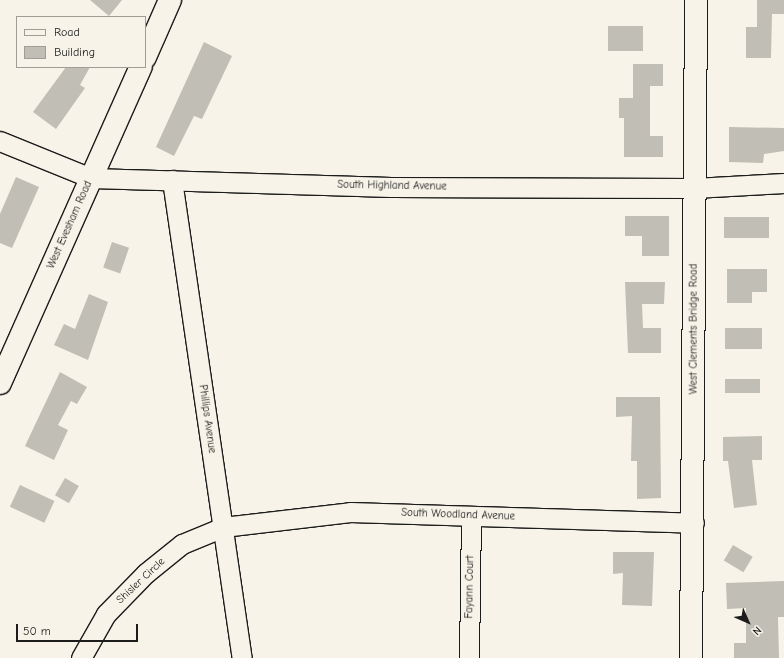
<!DOCTYPE html>
<html>
<head>
<meta charset="utf-8">
<style>
  body { margin:0 }
  #map { position:relative; width:784px; height:658px; overflow:hidden; background:#f7f3e8; font-family:"Comic Neue",sans-serif }
  div>[style] { position:absolute }
  .building>* { inset:0; background:#c0beb5; transform-origin:0 0 }
  .roads { filter:drop-shadow(1px 0 #1c1c1c) drop-shadow(-1px 0 #1c1c1c) drop-shadow(0 1px #1c1c1c) drop-shadow(0 -1px #1c1c1c) }
  .minor>* { height:19px; margin:-9.5px; padding:0 9.5px; transform-origin:9.5px; border-radius:9.5px; background:#f7f3e8 }
  .major>* { height:22px; margin:-11px; padding:0 11px; transform-origin:11px; border-radius:11px; background:#f7f3e8 }
  span { translate:-50% -50%; white-space:nowrap; text-align:center; line-height:1.15; -webkit-text-stroke:3.5px #f7f3e8; paint-order:stroke }
  .street-label { font-size:11px; color:#1c1c1c }
  .legend { position:absolute; left:16px; top:16px; width:130px; height:52px; box-sizing:border-box; background:#f7f3e8; border:1px solid #9f9d96; margin:0; padding:5px 7px; list-style:none; font-size:12px; color:#1c1c1c }
  .legend li { display:flex; align-items:center; gap:8px; height:20px }
  .legend b { width:20px; border:1px solid #9f9d96 }
  .north { position:absolute; left:728px; top:602px; width:40px; height:40px; -webkit-text-stroke:3px #f7f3e8; paint-order:stroke; rotate:135deg; font-size:11px; font-weight:700; line-height:16px; text-align:center; color:#1c1c1c }
  .north::after { content:''; display:block; margin:auto; width:14px; height:18px; background:#1c1c1c; clip-path:polygon(50% 0,100% 100%,50% 72%,0 100%) }
  .scale { position:absolute; left:16px; top:624px; width:122px; height:18px; box-sizing:border-box; border:2px solid #1c1c1c; border-top:0; padding-left:5px; font-size:12px; line-height:14px; white-space:nowrap; color:#1c1c1c; -webkit-text-stroke:3px #f7f3e8; paint-order:stroke }
</style>
</head>
<body>
<div id="map">
  <div class="building">
    <i style="clip-path:polygon(90px 0,122px 0,109px 16px)"></i>
    <i style="clip-path:polygon(757px 0,784px 0,784px 14px,772px 14px,771px 58px,746px 58px,746px 27px,757px 27px)"></i>
    <i style="left:608px;top:26px;width:35px;height:25px"></i>
    <i style="clip-path:polygon(204px 42px,232px 56px,202px 119px,194px 116px,174px 156px,156px 147px)"></i>
    <i style="clip-path:polygon(633px 64px,663px 64px,663px 86px,650px 86px,650px 136px,663px 136px,663px 157px,624px 157px,624px 118px,619px 118px,619px 98px,633px 98px)"></i>
    <i style="clip-path:polygon(66px 67px,90px 67px,80px 85px,85px 88px,56px 129px,33px 112px)"></i>
    <i style="clip-path:polygon(729px 127px,784px 128px,784px 151px,764px 154px,763px 163px,729px 162px)"></i>
    <i style="clip-path:polygon(16px 177px,39px 187px,12px 248px,0 243px,0 214px)"></i>
    <i style="clip-path:polygon(625px 216px,669px 216px,669px 256px,642px 256px,642px 236px,625px 236px)"></i>
    <i style="left:724px;top:217px;width:45px;height:21px"></i>
    <i style="left:112px;top:242px;width:18px;height:27px;rotate:19deg"></i>
    <i style="clip-path:polygon(727px 269px,767px 269px,767px 292px,752px 292px,752px 303px,727px 303px)"></i>
    <i style="clip-path:polygon(625px 282px,665px 282px,664px 304px,642px 304px,643px 328px,661px 328px,661px 353px,628px 353px)"></i>
    <i style="clip-path:polygon(89px 294px,108px 302px,88px 360px,54px 345px,64px 324px,75px 329px)"></i>
    <i style="left:725px;top:328px;width:37px;height:21px"></i>
    <i style="clip-path:polygon(60px 372px,87px 387px,77px 404px,71px 401px,58px 425px,68px 430px,54px 460px,25px 446px)"></i>
    <i style="left:725px;top:379px;width:35px;height:14px"></i>
    <i style="clip-path:polygon(616px 397px,660px 397px,661px 498px,637px 499px,637px 461px,631px 461px,632px 416px,616px 417px)"></i>
    <i style="clip-path:polygon(762px 436px,762px 460px,752px 460px,757px 505px,734px 508px,728px 461px,723px 461px,723px 437px)"></i>
    <i style="left:65px;top:478px;width:16px;height:20px;rotate:30deg"></i>
    <i style="left:20px;top:485px;width:38px;height:24px;rotate:25deg"></i>
    <i style="left:733px;top:545px;width:23px;height:18px;rotate:31deg"></i>
    <i style="clip-path:polygon(613px 552px,654px 552px,652px 606px,622px 605px,623px 573px,613px 574px)"></i>
    <i style="clip-path:polygon(784px 581px,784px 617px,778px 617px,779px 658px,734px 658px,734px 643px,746px 643px,746px 608px,727px 609px,726px 583px)"></i>
  </div>
  <div class="roads">
    <div class="minor">
      <i style="left:0;top:141px;width:98px;rotate:22.1deg"></i>
      <i style="left:91px;top:178px;width:300px;rotate:1.7deg"></i>
      <i style="left:391px;top:187px;width:303px;rotate:0.2deg"></i>
      <i style="left:694px;top:188px;width:90px;rotate:-3.2deg"></i>
      <i style="left:172px;top:180px;width:483px;rotate:81.7deg"></i>
      <i style="left:81px;top:658px;width:51px;rotate:-60.4deg"></i>
      <i style="left:106px;top:614px;width:57px;rotate:-45.7deg"></i>
      <i style="left:146px;top:573px;width:46px;rotate:-38.9deg"></i>
      <i style="left:182px;top:544px;width:44px;rotate:-22.5deg"></i>
      <i style="left:223px;top:527px;width:128px;rotate:-6.7deg"></i>
      <i style="left:350px;top:512px;width:344px;rotate:1.8deg"></i>
      <i style="left:469px;top:658px;width:142px;rotate:-89.2deg"></i>
    </div>
    <div class="major">
      <i style="left:145px;top:57px;width:62px;rotate:-66.3deg"></i>
      <i style="left:0;top:383px;width:346px;rotate:-66deg"></i>
      <i style="left:691px;top:658px;width:658px;rotate:-89.56deg"></i>
    </div>
  </div>
  <div class="street-label">
    <span style="left:392px;top:186px;rotate:1deg">South Highland Avenue</span>
    <span style="left:70px;top:225px;rotate:-66deg">West Evesham Road</span>
    <span style="left:694px;top:329px;rotate:-90deg">West Clements Bridge Road</span>
    <span style="left:207px;top:419px;rotate:82deg">Phillips Avenue</span>
    <span style="left:458px;top:515px;rotate:2deg">South Woodland Avenue</span>
    <span style="left:141px;top:581px;rotate:-43deg">Shisler Circle</span>
    <span style="left:470px;top:587px;rotate:-89deg">Fayann Court</span>
  </div>
  <ul class="legend">
  <li><b style="height:5px;background:#f7f3e8"></b>Road</li>
  <li><b style="height:11px;background:#c0beb5"></b>Building</li>
  </ul>
  <div class="north">N</div>
  <div class="scale">50 m</div>
</div>
</body>
</html>
